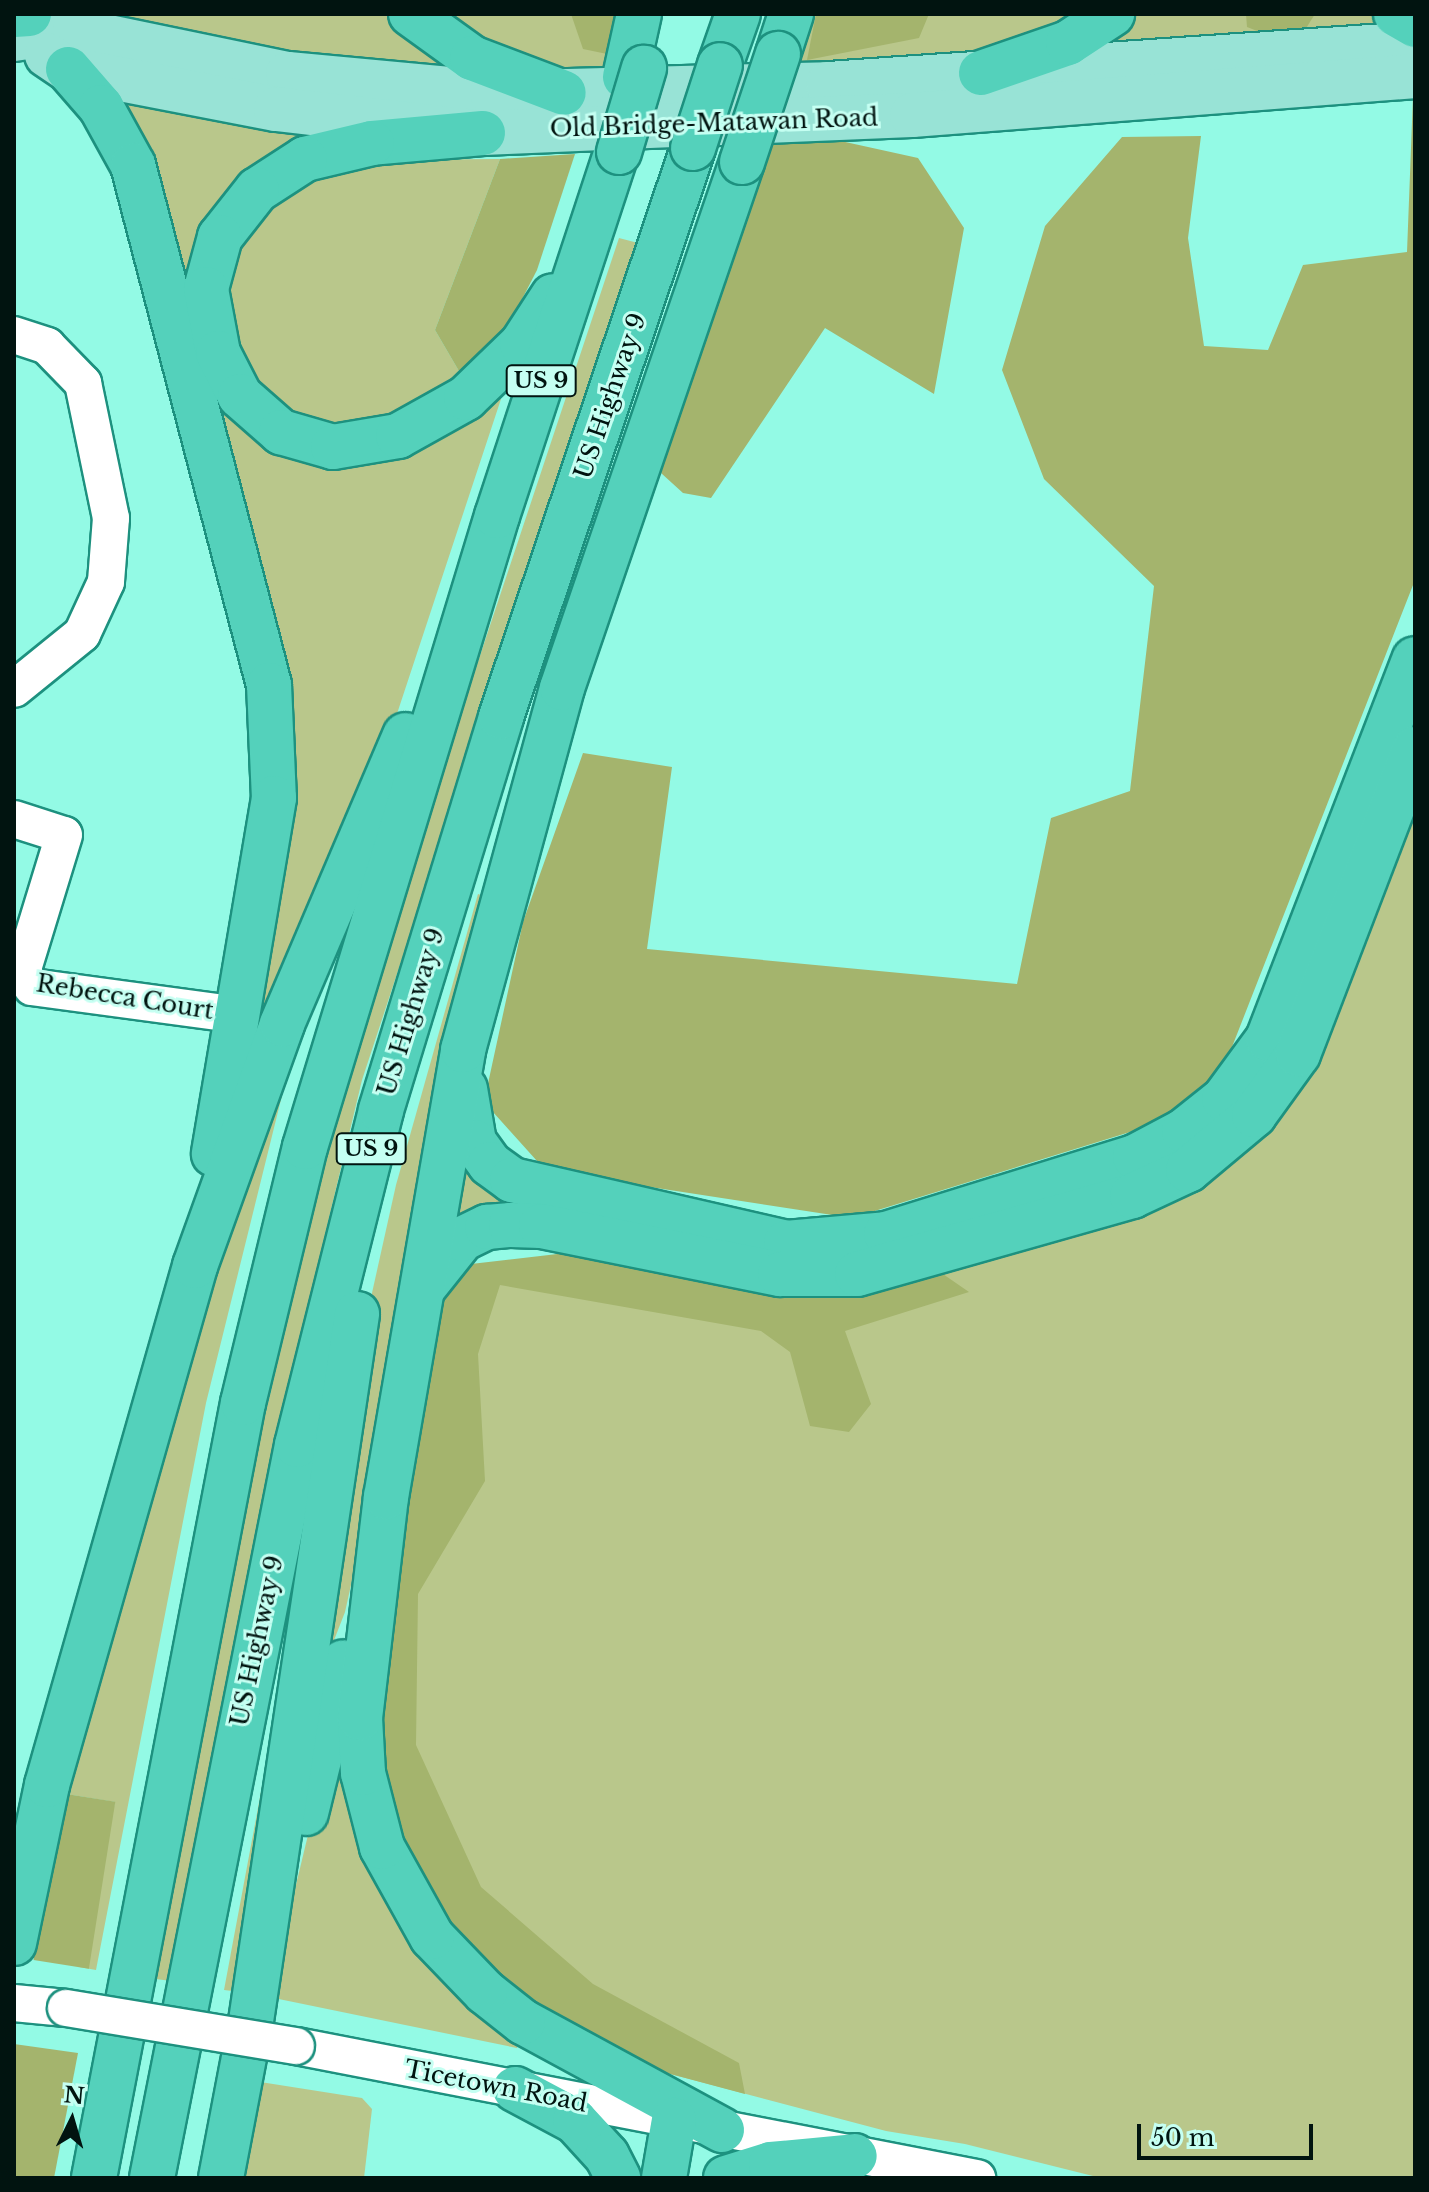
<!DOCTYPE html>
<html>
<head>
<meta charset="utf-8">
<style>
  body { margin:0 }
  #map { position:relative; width:1429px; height:2192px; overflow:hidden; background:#93fae5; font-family:"Libre Baskerville",serif }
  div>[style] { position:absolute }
  .green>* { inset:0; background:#b9c78b }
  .forest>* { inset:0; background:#a4b46d; transform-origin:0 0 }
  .roads { filter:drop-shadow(2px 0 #1d917f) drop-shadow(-2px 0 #1d917f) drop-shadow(0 2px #1d917f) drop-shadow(0 -2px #1d917f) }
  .minor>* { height:36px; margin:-18px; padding:0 18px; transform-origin:18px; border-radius:18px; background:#fff }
  .major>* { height:44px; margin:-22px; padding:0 22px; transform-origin:22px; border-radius:22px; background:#98e3d6 }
  .highway>* { height:44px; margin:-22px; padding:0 22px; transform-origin:22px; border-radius:22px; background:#54d1bb }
  .bridges { filter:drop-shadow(2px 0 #1d917f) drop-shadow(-2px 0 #1d917f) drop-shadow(0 2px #1d917f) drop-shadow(0 -2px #1d917f) }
  .minor-bridge>* { height:36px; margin:-18px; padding:0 18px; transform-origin:18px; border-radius:18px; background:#fff }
  .highway-bridge>* { height:44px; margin:-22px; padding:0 22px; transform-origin:22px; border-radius:22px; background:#54d1bb }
  span { translate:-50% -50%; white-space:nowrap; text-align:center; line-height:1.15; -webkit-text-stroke:6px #c5fff2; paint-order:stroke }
  .shield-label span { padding:2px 6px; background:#c5fff2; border:2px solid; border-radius:6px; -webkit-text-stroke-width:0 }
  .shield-label { font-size:22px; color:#011410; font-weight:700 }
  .street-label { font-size:24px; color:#011410 }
  .frame { position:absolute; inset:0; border:16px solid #011410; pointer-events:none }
  .north { position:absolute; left:32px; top:2080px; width:80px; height:80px; -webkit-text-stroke:6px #c5fff2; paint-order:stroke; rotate:5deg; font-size:22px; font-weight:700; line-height:32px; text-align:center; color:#011410 }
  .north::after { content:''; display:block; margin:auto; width:28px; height:36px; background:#011410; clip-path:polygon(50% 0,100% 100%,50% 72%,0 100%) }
  .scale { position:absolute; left:1137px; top:2124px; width:176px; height:36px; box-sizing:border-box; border:4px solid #011410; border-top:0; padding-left:10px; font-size:24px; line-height:28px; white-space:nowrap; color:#011410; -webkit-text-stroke:6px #c5fff2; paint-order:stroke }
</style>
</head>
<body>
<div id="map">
  <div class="green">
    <i style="clip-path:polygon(121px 14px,394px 14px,463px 71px,385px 73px,104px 17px)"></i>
    <i style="clip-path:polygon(430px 14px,624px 14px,605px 76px,544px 70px)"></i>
    <i style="clip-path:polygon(808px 14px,1091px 14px,1010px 52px,797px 68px,814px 19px)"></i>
    <i style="clip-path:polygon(1132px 14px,1371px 14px,1379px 26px,1084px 51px)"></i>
    <i style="clip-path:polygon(120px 96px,337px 134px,197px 276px,296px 449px,500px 395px,501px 399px,388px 741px,239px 1095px,285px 782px)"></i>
    <i style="clip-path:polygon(500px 159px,435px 330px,463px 378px,420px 411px,359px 430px,299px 414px,260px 392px,236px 346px,226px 272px,243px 226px,277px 194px,364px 160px)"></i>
    <i style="clip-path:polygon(619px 238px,638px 243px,362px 1080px,264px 1490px,172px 1981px,147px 1978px,243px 1507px,347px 1073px,398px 902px)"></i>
    <i style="clip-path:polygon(1415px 788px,1415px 2178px,1101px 2178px,965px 2144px,886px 2131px,663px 2072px,570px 2026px,378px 1780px,471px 1264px,841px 1299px,1197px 1187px,1299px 1093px)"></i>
    <i style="clip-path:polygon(478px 894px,486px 897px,369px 1504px,345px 1612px,317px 1684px,358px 1356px,396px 1185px)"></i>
    <i style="clip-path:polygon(295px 1043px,206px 1403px,96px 1970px,79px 1967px,115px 1802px,60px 1793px,233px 1189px)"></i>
    <i style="clip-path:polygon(459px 1148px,559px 1207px,452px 1223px)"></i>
    <i style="clip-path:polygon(340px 1702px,521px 2036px,517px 2048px,269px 1997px)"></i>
    <i style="clip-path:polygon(263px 1781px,276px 1783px,241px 1992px,224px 1990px)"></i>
    <i style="clip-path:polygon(254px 2081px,362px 2098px,372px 2109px,364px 2178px,236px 2178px)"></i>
  </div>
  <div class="forest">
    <i style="clip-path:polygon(571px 14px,623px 14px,612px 55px,583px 49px)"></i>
    <i style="clip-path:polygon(816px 14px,929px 14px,919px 38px,807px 60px)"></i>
    <i style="clip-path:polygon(1246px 14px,1315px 14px,1303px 33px,1270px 36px,1247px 27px)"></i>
    <i style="clip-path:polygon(1413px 96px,1415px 580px,1221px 1075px,1185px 1115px,852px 1218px,546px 1171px,484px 1102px,523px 922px,583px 753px,672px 767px,647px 949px,1017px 984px,1051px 818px,1130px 791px,1154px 586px,1044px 479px,1002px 370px,1045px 226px,1122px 137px,1201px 136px,1188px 238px,1204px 346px,1268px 350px,1303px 265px,1407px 252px)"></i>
    <i style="clip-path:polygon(818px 136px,918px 158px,964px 228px,934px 394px,825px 328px,711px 498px,683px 493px,661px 473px,770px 144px)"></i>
    <i style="clip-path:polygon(575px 154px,537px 270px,498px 346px,463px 378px,435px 330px,500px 159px)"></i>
    <i style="clip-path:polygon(566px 1253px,750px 1292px,836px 1295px,940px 1272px,969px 1292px,845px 1331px,871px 1404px,849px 1432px,810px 1426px,790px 1352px,761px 1331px,500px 1285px,478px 1354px,485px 1481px,418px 1594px,416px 1745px,481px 1887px,593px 1984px,739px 2063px,745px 2094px,663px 2072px,570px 2026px,496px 1980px,446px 1928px,394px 1837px,376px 1720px,415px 1433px,445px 1294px,471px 1264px)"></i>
    <i style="left:60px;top:1793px;width:56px;height:169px;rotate:9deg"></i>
    <i style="clip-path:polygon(14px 2044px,78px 2053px,54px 2178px,14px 2178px)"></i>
  </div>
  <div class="roads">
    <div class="minor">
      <i style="left:14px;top:335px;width:35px;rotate:18deg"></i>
      <i style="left:47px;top:346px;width:52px;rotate:45.8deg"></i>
      <i style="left:83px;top:383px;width:138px;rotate:78.3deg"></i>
      <i style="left:111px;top:518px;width:64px;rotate:94.5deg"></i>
      <i style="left:106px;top:582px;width:57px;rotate:114.8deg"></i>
      <i style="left:82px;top:634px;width:87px;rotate:141deg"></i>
      <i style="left:14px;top:819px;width:52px;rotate:17.7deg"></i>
      <i style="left:64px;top:835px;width:143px;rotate:107deg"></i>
      <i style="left:22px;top:972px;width:18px;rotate:56deg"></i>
      <i style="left:32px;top:987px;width:208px;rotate:7.7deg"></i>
      <i style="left:14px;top:2003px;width:52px;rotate:5.5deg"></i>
      <i style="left:296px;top:2046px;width:694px;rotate:10.97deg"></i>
    </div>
    <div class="major">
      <i style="left:14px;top:39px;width:62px;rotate:-8.4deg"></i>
      <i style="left:75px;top:30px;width:217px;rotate:11.7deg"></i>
      <i style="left:288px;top:74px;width:205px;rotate:5.3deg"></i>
      <i style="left:492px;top:93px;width:336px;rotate:-1.5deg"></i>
      <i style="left:828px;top:84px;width:588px;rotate:-3.9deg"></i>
      <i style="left:47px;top:55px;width:25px;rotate:34deg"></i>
      <i style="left:68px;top:69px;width:212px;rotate:10.9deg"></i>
      <i style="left:276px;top:109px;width:208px;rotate:6.6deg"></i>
      <i style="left:483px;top:133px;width:429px;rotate:-2.4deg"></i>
      <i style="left:912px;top:115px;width:505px;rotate:-4.43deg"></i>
    </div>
    <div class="highway">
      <i style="left:411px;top:14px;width:75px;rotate:35.8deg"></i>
      <i style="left:472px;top:58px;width:98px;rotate:20.8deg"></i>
      <i style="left:1396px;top:14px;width:22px;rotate:30deg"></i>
      <i style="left:14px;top:15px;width:15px;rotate:-4deg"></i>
      <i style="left:778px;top:54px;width:42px;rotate:-72deg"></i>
      <i style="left:720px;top:65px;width:54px;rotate:-70.6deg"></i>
      <i style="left:68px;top:69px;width:50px;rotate:49deg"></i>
      <i style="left:101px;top:107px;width:66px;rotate:61.1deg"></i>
      <i style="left:133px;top:165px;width:537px;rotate:75.34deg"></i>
      <i style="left:269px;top:685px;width:113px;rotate:87.5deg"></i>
      <i style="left:274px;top:798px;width:361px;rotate:99.6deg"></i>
      <i style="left:981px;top:73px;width:92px;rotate:-19deg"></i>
      <i style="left:1068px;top:43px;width:53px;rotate:-33.4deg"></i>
      <i style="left:625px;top:77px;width:65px;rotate:-77.5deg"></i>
      <i style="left:483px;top:133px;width:111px;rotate:174.9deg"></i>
      <i style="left:372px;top:143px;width:69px;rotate:166.6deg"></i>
      <i style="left:305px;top:159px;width:57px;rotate:147.1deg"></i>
      <i style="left:257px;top:190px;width:60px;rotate:128.2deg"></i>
      <i style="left:220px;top:237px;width:54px;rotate:105.1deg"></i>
      <i style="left:206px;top:289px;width:65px;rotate:79.4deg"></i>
      <i style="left:218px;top:353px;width:48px;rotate:62.9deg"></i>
      <i style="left:240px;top:396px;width:55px;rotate:41.3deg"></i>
      <i style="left:281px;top:432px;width:54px;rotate:16.1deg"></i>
      <i style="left:333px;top:447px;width:66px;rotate:-9.6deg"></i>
      <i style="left:398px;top:436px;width:78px;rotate:-29.2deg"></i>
      <i style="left:466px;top:398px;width:78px;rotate:-44deg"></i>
      <i style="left:522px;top:344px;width:57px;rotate:-57.1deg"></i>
      <i style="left:465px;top:1089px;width:54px;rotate:80.4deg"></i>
      <i style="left:474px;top:1142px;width:27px;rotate:54deg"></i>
      <i style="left:490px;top:1164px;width:27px;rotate:36deg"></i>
      <i style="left:512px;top:1180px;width:281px;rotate:12.9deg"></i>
      <i style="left:786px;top:1243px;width:100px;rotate:-5.1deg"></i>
      <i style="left:886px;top:1234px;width:261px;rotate:-17.2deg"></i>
      <i style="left:1135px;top:1157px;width:55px;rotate:-28deg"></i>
      <i style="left:1184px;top:1131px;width:51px;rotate:-38.7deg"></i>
      <i style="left:1224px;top:1099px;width:74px;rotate:-53.7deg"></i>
      <i style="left:1268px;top:1039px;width:407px;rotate:-68.9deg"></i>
      <i style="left:423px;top:1288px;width:63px;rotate:-51.5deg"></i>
      <i style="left:462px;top:1239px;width:28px;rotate:-26deg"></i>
      <i style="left:487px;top:1227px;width:24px;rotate:-5deg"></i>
      <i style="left:511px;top:1225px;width:30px;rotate:2deg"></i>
      <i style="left:541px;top:1226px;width:244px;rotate:11.4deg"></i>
      <i style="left:780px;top:1274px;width:77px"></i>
      <i style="left:857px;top:1274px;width:286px;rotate:-15.8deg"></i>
      <i style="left:1132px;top:1196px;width:62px;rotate:-24.9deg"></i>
      <i style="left:1188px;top:1170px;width:86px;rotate:-39.8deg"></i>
      <i style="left:1254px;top:1115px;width:75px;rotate:-54.2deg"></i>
      <i style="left:1298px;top:1054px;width:327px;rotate:-69deg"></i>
      <i style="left:306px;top:1813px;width:155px;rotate:-76.2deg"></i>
      <i style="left:14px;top:1943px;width:161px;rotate:-78.2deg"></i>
      <i style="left:47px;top:1785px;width:540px;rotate:-74.08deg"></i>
      <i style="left:195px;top:1266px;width:257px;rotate:-70.2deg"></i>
      <i style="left:282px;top:1024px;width:314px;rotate:-66.9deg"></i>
      <i style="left:515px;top:2089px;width:68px;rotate:28.1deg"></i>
      <i style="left:575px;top:2121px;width:47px;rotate:47.6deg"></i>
      <i style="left:607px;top:2156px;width:25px;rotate:63deg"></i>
      <i style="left:722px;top:2130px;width:226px;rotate:-151.5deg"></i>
      <i style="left:523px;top:2022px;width:48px;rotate:-141.7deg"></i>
      <i style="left:485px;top:1992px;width:76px;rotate:-133.9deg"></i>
      <i style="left:432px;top:1937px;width:103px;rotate:-119.1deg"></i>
      <i style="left:382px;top:1847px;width:76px;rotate:-104.4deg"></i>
      <i style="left:363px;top:1773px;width:55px;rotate:-93.1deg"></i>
      <i style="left:360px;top:1718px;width:223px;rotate:-83.3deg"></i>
      <i style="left:386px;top:1497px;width:454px;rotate:-80.2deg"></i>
      <i style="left:463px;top:1050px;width:375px;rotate:-74.7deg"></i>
      <i style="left:562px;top:688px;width:556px;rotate:-71.11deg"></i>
      <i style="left:94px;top:2178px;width:789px;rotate:-79.12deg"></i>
      <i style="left:243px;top:1403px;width:263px;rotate:-76.4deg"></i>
      <i style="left:305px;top:1147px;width:660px;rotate:-73.08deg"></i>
      <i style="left:497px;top:516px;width:394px;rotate:-71.8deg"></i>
      <i style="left:152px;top:2178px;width:747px;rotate:-78.81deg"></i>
      <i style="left:297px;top:1445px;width:345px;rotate:-75.9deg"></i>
      <i style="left:381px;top:1110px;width:411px;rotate:-73deg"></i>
      <i style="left:501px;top:717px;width:601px;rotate:-71.35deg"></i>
      <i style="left:221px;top:2178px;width:160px;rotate:-79.2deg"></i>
      <i style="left:251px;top:2021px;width:715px;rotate:-81.47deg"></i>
      <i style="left:664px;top:2178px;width:59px;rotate:-80.2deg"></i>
      <i style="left:726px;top:2178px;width:47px;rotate:-17.3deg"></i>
      <i style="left:771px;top:2164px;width:84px;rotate:-5.4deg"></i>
    </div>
  </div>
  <div class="bridges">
    <div class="minor-bridge">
      <i style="left:66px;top:2008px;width:233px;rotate:9.4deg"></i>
    </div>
    <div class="highway-bridge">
      <i style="left:693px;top:148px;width:87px;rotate:-72deg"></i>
      <i style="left:619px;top:152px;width:88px;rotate:-73.4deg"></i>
      <i style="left:742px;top:162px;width:114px;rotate:-71.6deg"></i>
    </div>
  </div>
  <div class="shield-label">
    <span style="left:541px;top:381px">US 9</span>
    <span style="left:371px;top:1149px">US 9</span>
  </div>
  <div class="street-label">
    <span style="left:714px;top:123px;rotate:-2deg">Old Bridge-Matawan Road</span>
    <span style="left:610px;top:396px;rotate:-71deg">US Highway 9</span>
    <span style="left:125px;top:997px;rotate:9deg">Rebecca Court</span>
    <span style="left:411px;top:1012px;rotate:-73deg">US Highway 9</span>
    <span style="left:257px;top:1641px;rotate:-78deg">US Highway 9</span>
    <span style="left:496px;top:2086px;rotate:11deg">Ticetown Road</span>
  </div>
  <div class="frame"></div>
  <div class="north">N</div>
  <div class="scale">50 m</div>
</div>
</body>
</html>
